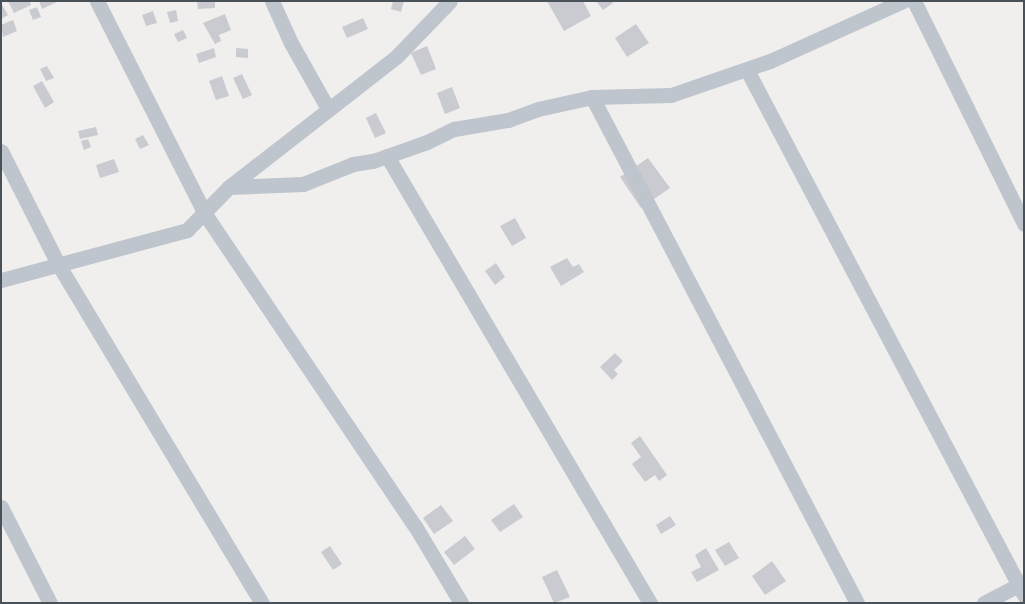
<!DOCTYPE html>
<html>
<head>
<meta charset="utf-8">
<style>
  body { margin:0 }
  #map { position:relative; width:1025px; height:604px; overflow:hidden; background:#f1eeee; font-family:Mulish,sans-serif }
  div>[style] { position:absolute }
  .building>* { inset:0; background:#c9cbd0 }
  .street>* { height:15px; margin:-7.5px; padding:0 7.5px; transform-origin:7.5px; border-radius:7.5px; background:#bec5cc }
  span { translate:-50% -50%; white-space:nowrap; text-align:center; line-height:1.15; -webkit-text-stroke:3.5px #fff; paint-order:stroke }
  .frame { position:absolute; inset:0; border:2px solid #495159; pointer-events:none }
</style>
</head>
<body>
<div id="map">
  <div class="building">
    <i style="clip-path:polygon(8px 1px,30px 1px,31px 5px,14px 13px)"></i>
    <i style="clip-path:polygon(39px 1px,59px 1px,42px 9px)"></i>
    <i style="clip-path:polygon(197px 1px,215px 1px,215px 8px,198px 9px)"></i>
    <i style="clip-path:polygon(393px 1px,404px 1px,401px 12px,391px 9px)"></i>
    <i style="clip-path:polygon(547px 1px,583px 1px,591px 16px,564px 31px)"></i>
    <i style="clip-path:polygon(596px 1px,612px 1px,613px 3px,603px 10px)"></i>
    <i style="clip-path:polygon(1px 3px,8px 15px,1px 19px)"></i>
    <i style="clip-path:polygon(37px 7px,41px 17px,33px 20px,29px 10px)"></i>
    <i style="clip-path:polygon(176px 10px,178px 21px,170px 23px,167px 12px)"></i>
    <i style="clip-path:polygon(153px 11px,157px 23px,146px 26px,142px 15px)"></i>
    <i style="clip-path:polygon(225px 14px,231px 30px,219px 35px,221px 41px,215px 44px,203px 23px)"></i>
    <i style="clip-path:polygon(363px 18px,368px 29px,347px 38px,342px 27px)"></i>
    <i style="clip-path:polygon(13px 20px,17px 31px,3px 37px,1px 25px)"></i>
    <i style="clip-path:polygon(636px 24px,649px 43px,627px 57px,615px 38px)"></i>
    <i style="clip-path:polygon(183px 30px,187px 38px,178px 42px,174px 34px)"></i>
    <i style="clip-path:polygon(427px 46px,436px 69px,421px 75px,411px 53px)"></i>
    <i style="clip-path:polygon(214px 48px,216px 57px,199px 63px,196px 54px)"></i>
    <i style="clip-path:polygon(236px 48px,248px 49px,248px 58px,236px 57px)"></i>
    <i style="clip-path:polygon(47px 66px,54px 78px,46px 81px,40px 69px)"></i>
    <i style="clip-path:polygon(242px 74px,252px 95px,243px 99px,233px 78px)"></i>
    <i style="clip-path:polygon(222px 76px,229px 96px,216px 100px,209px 81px)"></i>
    <i style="clip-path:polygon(42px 81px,54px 102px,45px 108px,33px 86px)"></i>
    <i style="clip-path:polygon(452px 87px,460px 108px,445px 114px,437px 93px)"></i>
    <i style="clip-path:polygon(376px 113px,386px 133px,375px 138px,366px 118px)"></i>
    <i style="clip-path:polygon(96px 127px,98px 135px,80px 139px,78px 131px)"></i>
    <i style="clip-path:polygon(143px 135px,149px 145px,140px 149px,135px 139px)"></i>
    <i style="clip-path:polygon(88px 139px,91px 147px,84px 150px,81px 141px)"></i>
    <i style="clip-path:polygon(648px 158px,670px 188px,641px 208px,620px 177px)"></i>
    <i style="clip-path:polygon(114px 159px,119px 172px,100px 178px,96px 165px)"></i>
    <i style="clip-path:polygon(515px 218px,526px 238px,512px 246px,500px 226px)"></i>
    <i style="clip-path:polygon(567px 258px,573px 267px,579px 264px,584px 272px,561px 286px,550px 267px)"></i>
    <i style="clip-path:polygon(496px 263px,505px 277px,495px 285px,485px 271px)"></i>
    <i style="clip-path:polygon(615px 353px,623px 361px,614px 370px,618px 374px,612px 380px,600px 367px)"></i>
    <i style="clip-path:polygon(640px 436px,667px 475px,659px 481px,655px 475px,645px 482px,632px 464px,641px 457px,631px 443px)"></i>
    <i style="clip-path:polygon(514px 504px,523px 517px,500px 532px,491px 520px)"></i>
    <i style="clip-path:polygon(441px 505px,453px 521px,434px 534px,423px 518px)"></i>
    <i style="clip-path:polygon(670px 516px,676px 525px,661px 534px,656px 525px)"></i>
    <i style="clip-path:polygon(465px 536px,475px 549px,454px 565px,444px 552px)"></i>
    <i style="clip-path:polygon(729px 542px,739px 558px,725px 566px,715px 550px)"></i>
    <i style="clip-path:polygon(330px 546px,342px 564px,333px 570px,321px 552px)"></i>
    <i style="clip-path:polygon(706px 548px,719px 570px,697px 582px,691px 572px,701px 567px,695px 555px)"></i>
    <i style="clip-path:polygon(772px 561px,786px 581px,765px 595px,752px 576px)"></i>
    <i style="clip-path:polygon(557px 570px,570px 597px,554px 603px,542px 577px)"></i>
  </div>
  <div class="street">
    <i style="left:97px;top:1px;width:239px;rotate:63.1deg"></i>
    <i style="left:205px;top:214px;width:376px;rotate:56.1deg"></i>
    <i style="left:415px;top:526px;width:90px;rotate:59.1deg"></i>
    <i style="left:272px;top:1px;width:46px;rotate:65.7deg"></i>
    <i style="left:291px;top:43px;width:73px;rotate:60.6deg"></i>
    <i style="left:914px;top:1px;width:249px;rotate:63.7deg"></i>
    <i style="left:747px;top:70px;width:594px;rotate:62.18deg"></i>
    <i style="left:592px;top:97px;width:571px;rotate:62.36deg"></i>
    <i style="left:1px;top:151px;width:127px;rotate:63.2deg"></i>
    <i style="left:58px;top:264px;width:396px;rotate:59deg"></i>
    <i style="left:387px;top:156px;width:519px;rotate:59.53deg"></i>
    <i style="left:229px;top:187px;width:213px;rotate:-37.9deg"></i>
    <i style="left:397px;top:56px;width:76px;rotate:-46.1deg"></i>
    <i style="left:1px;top:280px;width:193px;rotate:-15deg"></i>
    <i style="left:187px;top:230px;width:60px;rotate:-45.7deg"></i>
    <i style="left:229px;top:187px;width:74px;rotate:-2.3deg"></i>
    <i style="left:303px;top:184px;width:54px;rotate:-21.8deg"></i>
    <i style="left:353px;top:164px;width:20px;rotate:-9deg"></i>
    <i style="left:373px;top:161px;width:57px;rotate:-19.4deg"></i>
    <i style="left:427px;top:142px;width:30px;rotate:-26deg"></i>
    <i style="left:454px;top:129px;width:55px;rotate:-9.5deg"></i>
    <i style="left:508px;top:120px;width:32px;rotate:-20deg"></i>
    <i style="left:538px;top:109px;width:55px;rotate:-12.5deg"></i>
    <i style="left:592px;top:97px;width:79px;rotate:-1.5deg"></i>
    <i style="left:671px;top:95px;width:105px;rotate:-19deg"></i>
    <i style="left:770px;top:61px;width:146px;rotate:-24.3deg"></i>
    <i style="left:1px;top:507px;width:108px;rotate:63deg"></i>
    <i style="left:984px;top:603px;width:45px;rotate:-27.7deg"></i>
  </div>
  <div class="frame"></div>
</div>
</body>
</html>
